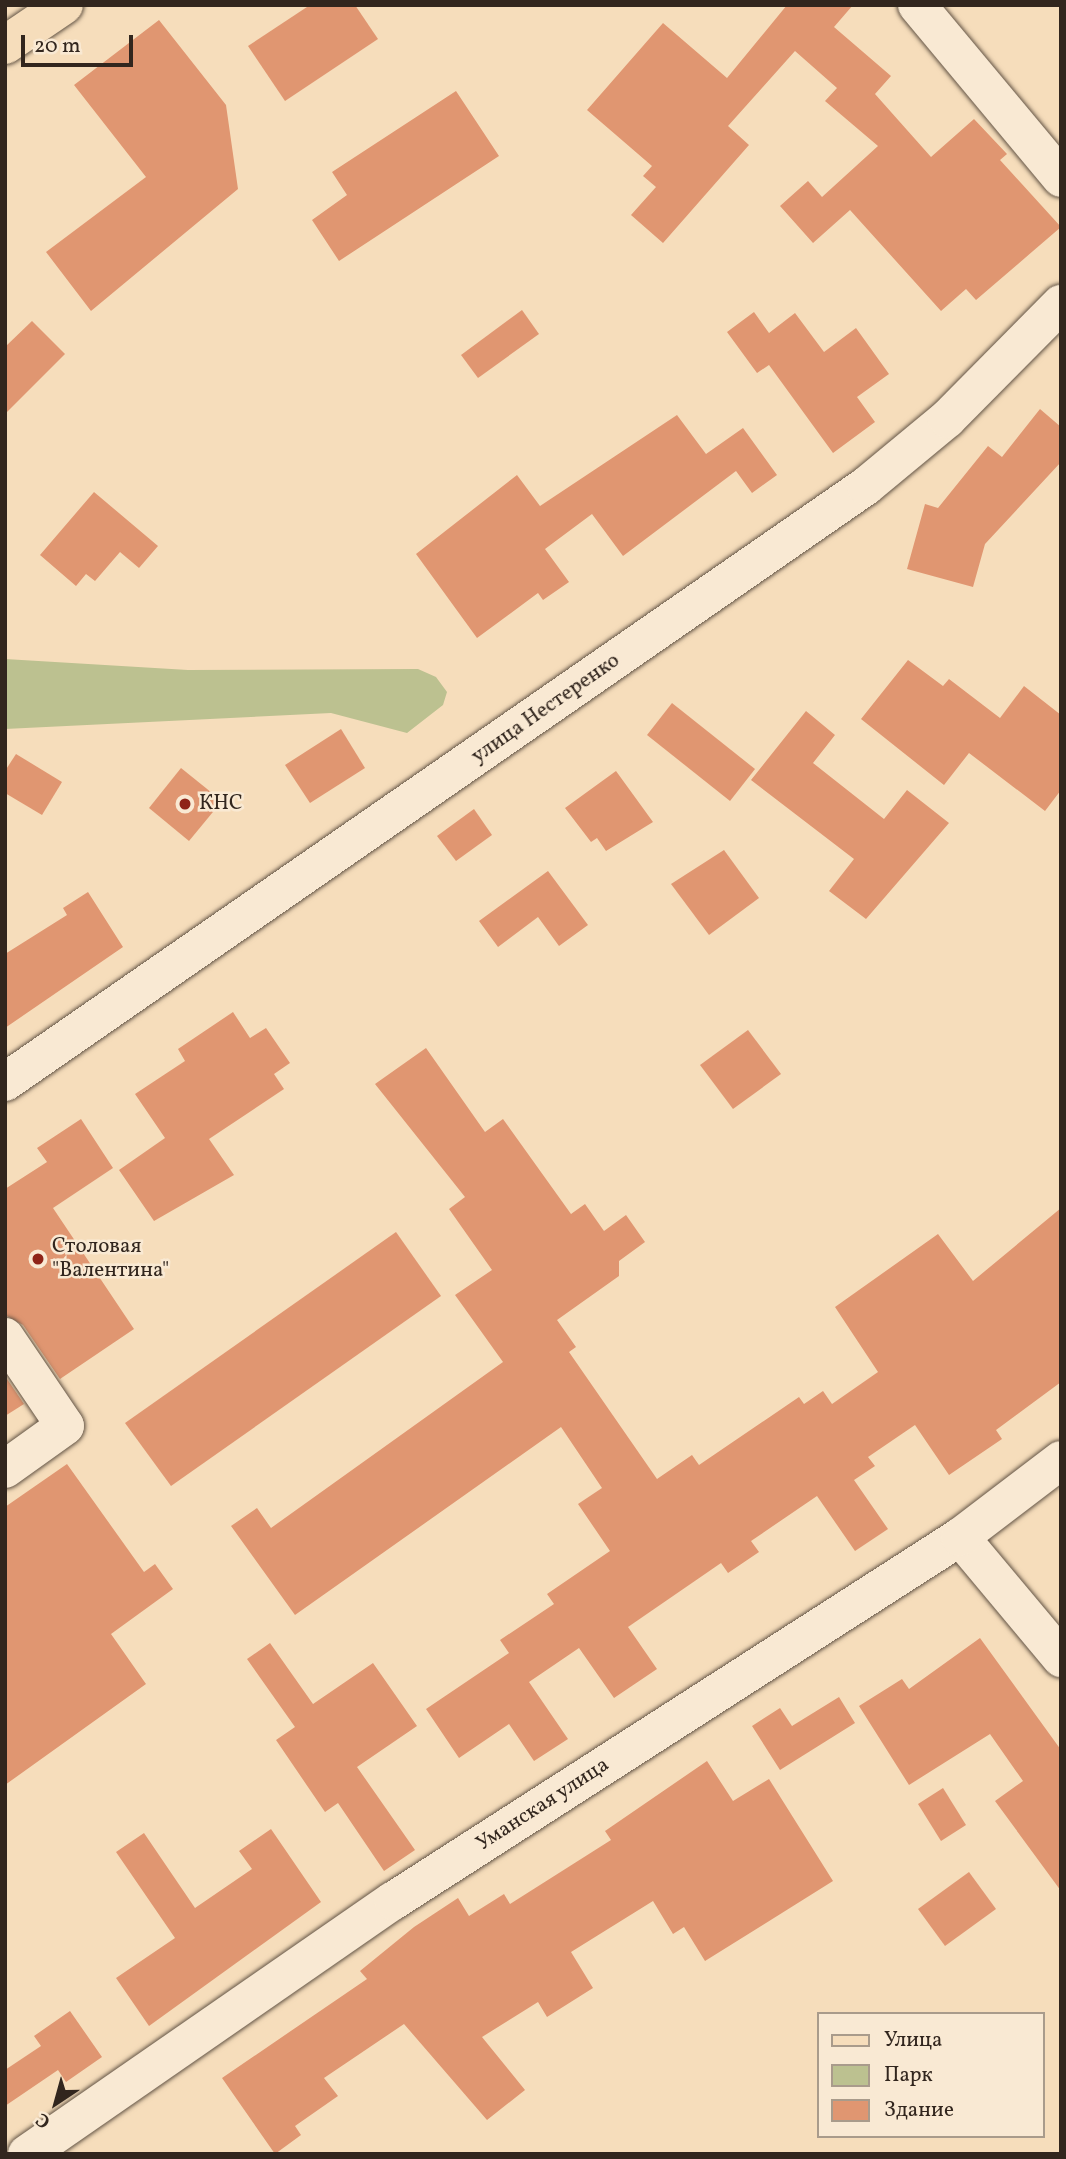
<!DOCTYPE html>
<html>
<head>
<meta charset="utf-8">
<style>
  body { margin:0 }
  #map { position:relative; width:1066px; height:2159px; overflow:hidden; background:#f6ddbb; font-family:Vollkorn,serif }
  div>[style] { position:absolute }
  .green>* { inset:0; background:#bcc190 }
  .building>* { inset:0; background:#e09671 }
  .roads { filter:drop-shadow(0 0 2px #635445) drop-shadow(0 0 2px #635445) }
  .minor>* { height:38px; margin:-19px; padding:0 19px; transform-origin:19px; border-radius:19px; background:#f9e9d3 }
  .major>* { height:38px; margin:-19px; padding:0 19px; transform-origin:19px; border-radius:19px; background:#f6ddbb }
  .dots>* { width:19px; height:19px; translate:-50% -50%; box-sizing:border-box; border:4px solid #f9e9d3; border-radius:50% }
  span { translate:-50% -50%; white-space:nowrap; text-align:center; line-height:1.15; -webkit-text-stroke:5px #f9e9d3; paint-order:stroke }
  .street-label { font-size:21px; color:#32261e }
  .poi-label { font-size:21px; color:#32261e }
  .left { translate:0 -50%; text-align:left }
  .frame { position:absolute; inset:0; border:7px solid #32261e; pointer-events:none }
  .legend { position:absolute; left:817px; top:2012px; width:228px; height:126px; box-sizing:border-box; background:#f9e9d3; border:2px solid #a99b8b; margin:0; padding:9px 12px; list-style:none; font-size:21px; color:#32261e }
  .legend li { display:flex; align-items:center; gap:14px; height:35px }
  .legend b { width:35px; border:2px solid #a99b8b }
  .north { position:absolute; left:21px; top:2068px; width:70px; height:70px; -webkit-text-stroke:5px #f9e9d3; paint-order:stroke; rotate:216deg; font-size:19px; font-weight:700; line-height:28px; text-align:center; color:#32261e }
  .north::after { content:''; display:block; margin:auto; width:24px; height:32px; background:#32261e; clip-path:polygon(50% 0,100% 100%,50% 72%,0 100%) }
  .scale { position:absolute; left:21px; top:35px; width:112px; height:32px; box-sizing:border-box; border:4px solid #32261e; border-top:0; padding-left:9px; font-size:21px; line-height:24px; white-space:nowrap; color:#32261e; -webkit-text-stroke:5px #f9e9d3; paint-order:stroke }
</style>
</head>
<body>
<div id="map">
  <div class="green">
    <i style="clip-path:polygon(5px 659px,188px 670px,418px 669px,436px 677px,447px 692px,443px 705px,407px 733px,331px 713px,5px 729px)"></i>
  </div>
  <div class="building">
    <i style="clip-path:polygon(310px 5px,355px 5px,378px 39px,285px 101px,248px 46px)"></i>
    <i style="clip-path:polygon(787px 5px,853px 5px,834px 27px,891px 76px,875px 94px,931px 157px,974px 119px,1007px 154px,1000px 160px,1061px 227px,976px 300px,966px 289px,941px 311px,850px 210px,813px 243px,780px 206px,808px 181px,822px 197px,878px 146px,825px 101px,837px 88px,795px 51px,728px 126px,749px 145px,663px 243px,631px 215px,656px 187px,643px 176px,652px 166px,587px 110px,663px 23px,727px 78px)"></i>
    <i style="clip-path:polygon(159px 20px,226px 105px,238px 189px,91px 311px,46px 252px,146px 177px,74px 85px)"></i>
    <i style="clip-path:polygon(456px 91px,499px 156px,339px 261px,312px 220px,347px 195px,332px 172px)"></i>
    <i style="clip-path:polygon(522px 310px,539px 334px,478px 378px,461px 355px)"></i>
    <i style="clip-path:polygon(754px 312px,769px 333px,795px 313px,824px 352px,856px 328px,889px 374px,857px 397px,875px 422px,833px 453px,769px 365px,757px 373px,727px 332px)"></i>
    <i style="clip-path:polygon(32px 321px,65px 354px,5px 414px,5px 347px)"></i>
    <i style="clip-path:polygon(1040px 409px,1061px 427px,1061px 462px,985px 544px,973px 587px,907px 569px,925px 504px,938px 508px,988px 446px,1002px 457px)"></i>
    <i style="clip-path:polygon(677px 415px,706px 454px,743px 428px,777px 475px,752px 493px,736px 471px,623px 556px,592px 514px,545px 549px,569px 582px,543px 600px,538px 593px,477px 638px,416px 554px,517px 475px,540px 506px)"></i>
    <i style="clip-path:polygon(94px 492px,158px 546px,139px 568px,120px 552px,95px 581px,86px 574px,76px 586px,40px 555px)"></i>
    <i style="clip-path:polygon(908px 660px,943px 686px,949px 679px,1000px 718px,1024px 686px,1061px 715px,1061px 790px,1045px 811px,969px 753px,944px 785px,861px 719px)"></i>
    <i style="clip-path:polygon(672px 703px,755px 769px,730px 801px,647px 735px)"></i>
    <i style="clip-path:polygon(806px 711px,835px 735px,813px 763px,884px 819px,907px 790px,949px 823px,866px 919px,829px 891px,854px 859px,751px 780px)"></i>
    <i style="clip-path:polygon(341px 729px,365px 768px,310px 803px,285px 765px)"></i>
    <i style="clip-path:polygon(16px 754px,62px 782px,42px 815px,5px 793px,5px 771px)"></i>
    <i style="clip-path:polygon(181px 768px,222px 801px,189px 841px,149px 808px)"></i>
    <i style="clip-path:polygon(616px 771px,653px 822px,606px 851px,597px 838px,591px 842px,565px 808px)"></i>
    <i style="clip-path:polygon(474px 809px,492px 835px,456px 861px,437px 836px)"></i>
    <i style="clip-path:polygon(724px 850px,759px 898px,709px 935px,671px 884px)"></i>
    <i style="clip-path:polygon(548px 871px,588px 925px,559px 946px,538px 917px,498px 947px,479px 921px)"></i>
    <i style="clip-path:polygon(88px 892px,123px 947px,5px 1028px,5px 954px,67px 915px,63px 908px)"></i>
    <i style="clip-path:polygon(233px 1012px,250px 1038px,266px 1028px,290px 1063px,274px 1074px,284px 1089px,209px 1139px,234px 1175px,154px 1221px,119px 1170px,165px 1138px,135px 1094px,185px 1061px,178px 1049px)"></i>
    <i style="clip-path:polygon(748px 1030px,781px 1074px,733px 1109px,700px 1065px)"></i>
    <i style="clip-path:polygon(426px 1048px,485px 1132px,503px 1119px,571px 1214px,585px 1204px,604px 1231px,626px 1215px,645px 1242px,619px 1261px,619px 1276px,557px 1320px,576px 1347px,569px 1352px,657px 1479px,692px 1455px,699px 1465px,799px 1397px,804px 1404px,823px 1391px,832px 1404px,878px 1372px,835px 1307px,938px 1234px,973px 1281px,1061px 1208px,1061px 1382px,996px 1430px,1002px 1439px,949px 1475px,915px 1425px,868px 1457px,875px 1466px,854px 1480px,888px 1529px,855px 1551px,817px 1496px,751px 1541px,759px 1552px,728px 1573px,721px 1563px,628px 1627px,657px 1669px,614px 1698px,579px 1648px,529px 1682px,568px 1739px,534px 1761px,509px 1724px,459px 1758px,426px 1709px,509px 1653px,500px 1640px,554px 1604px,547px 1594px,610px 1551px,578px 1504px,602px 1488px,561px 1427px,295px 1615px,231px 1526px,257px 1508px,271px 1528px,503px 1362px,455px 1295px,492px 1270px,449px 1209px,465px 1197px,375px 1084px)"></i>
    <i style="clip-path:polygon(81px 1119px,113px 1168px,53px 1208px,134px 1329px,60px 1379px,23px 1325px,5px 1315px,5px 1189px,47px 1162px,37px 1148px)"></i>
    <i style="clip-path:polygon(396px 1232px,441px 1296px,171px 1486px,125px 1423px)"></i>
    <i style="clip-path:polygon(5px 1376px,24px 1404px,5px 1416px)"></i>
    <i style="clip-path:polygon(67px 1464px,144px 1572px,155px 1564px,173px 1589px,111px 1634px,146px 1684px,5px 1785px,5px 1507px)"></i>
    <i style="clip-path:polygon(980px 1638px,1061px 1750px,1061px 1891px,995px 1801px,1023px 1781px,990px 1734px,909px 1785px,859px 1706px,902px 1679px,909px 1689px)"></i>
    <i style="clip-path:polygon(270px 1643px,313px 1704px,373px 1663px,417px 1726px,357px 1767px,415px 1850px,384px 1871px,338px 1803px,325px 1812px,276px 1740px,295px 1727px,247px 1659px)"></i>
    <i style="clip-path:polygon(839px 1697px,855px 1723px,780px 1770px,752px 1726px,780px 1708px,792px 1726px)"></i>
    <i style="clip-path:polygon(707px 1761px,733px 1801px,769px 1779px,833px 1881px,705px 1961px,684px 1927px,673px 1934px,653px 1901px,571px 1952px,593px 1988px,547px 2017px,538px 2002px,482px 2037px,525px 2090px,487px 2120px,404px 2024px,324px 2078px,338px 2096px,295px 2126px,301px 2135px,275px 2154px,222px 2078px,367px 1979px,360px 1971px,414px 1927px,458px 1898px,469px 1916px,504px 1894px,510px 1904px,611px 1840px,605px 1831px)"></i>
    <i style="clip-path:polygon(943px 1788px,966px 1825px,941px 1841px,918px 1804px)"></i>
    <i style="clip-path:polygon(271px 1829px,321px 1902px,149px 2026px,116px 1978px,175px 1938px,116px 1852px,144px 1833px,195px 1908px,252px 1869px,239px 1851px)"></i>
    <i style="clip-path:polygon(969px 1872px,996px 1909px,945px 1946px,918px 1909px)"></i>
    <i style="clip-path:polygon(70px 2011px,102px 2057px,66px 2082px,58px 2070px,5px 2106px,5px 2070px,41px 2046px,34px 2036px)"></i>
  </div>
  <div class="roads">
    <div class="minor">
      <i style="left:917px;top:5px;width:225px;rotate:50.2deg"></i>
      <i style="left:5px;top:1082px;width:1047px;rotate:-34.69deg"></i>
      <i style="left:866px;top:486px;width:105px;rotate:-39.6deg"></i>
      <i style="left:947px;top:419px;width:162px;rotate:-45.3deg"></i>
      <i style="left:5px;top:1337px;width:107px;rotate:56deg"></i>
      <i style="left:65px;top:1426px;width:74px;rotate:144.4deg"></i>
      <i style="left:960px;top:1537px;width:158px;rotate:50.1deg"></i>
      <i style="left:27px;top:2154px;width:445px;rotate:-34.7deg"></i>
      <i style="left:393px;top:1901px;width:674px;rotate:-32.7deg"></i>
      <i style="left:960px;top:1537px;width:127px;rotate:-37.3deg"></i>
    </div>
    <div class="major">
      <i style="left:5px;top:45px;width:71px;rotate:-34.1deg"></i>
    </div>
  </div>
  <div class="dots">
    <i style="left:185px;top:804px;background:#8f2418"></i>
    <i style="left:38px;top:1259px;background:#8f2418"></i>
  </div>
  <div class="street-label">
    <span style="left:546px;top:709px;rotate:-35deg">улица Нестеренко</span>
    <span style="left:543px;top:1805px;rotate:-33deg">Уманская улица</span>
  </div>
  <div class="poi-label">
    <span class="left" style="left:199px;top:804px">КНС</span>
    <span class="left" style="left:52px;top:1259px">Столовая<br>"Валентина"</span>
  </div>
  <div class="frame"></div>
  <ul class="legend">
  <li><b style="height:9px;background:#f6ddbb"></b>Улица</li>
  <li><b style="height:19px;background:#bcc190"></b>Парк</li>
  <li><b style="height:19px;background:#e09671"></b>Здание</li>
  </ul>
  <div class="north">С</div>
  <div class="scale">20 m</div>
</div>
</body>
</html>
